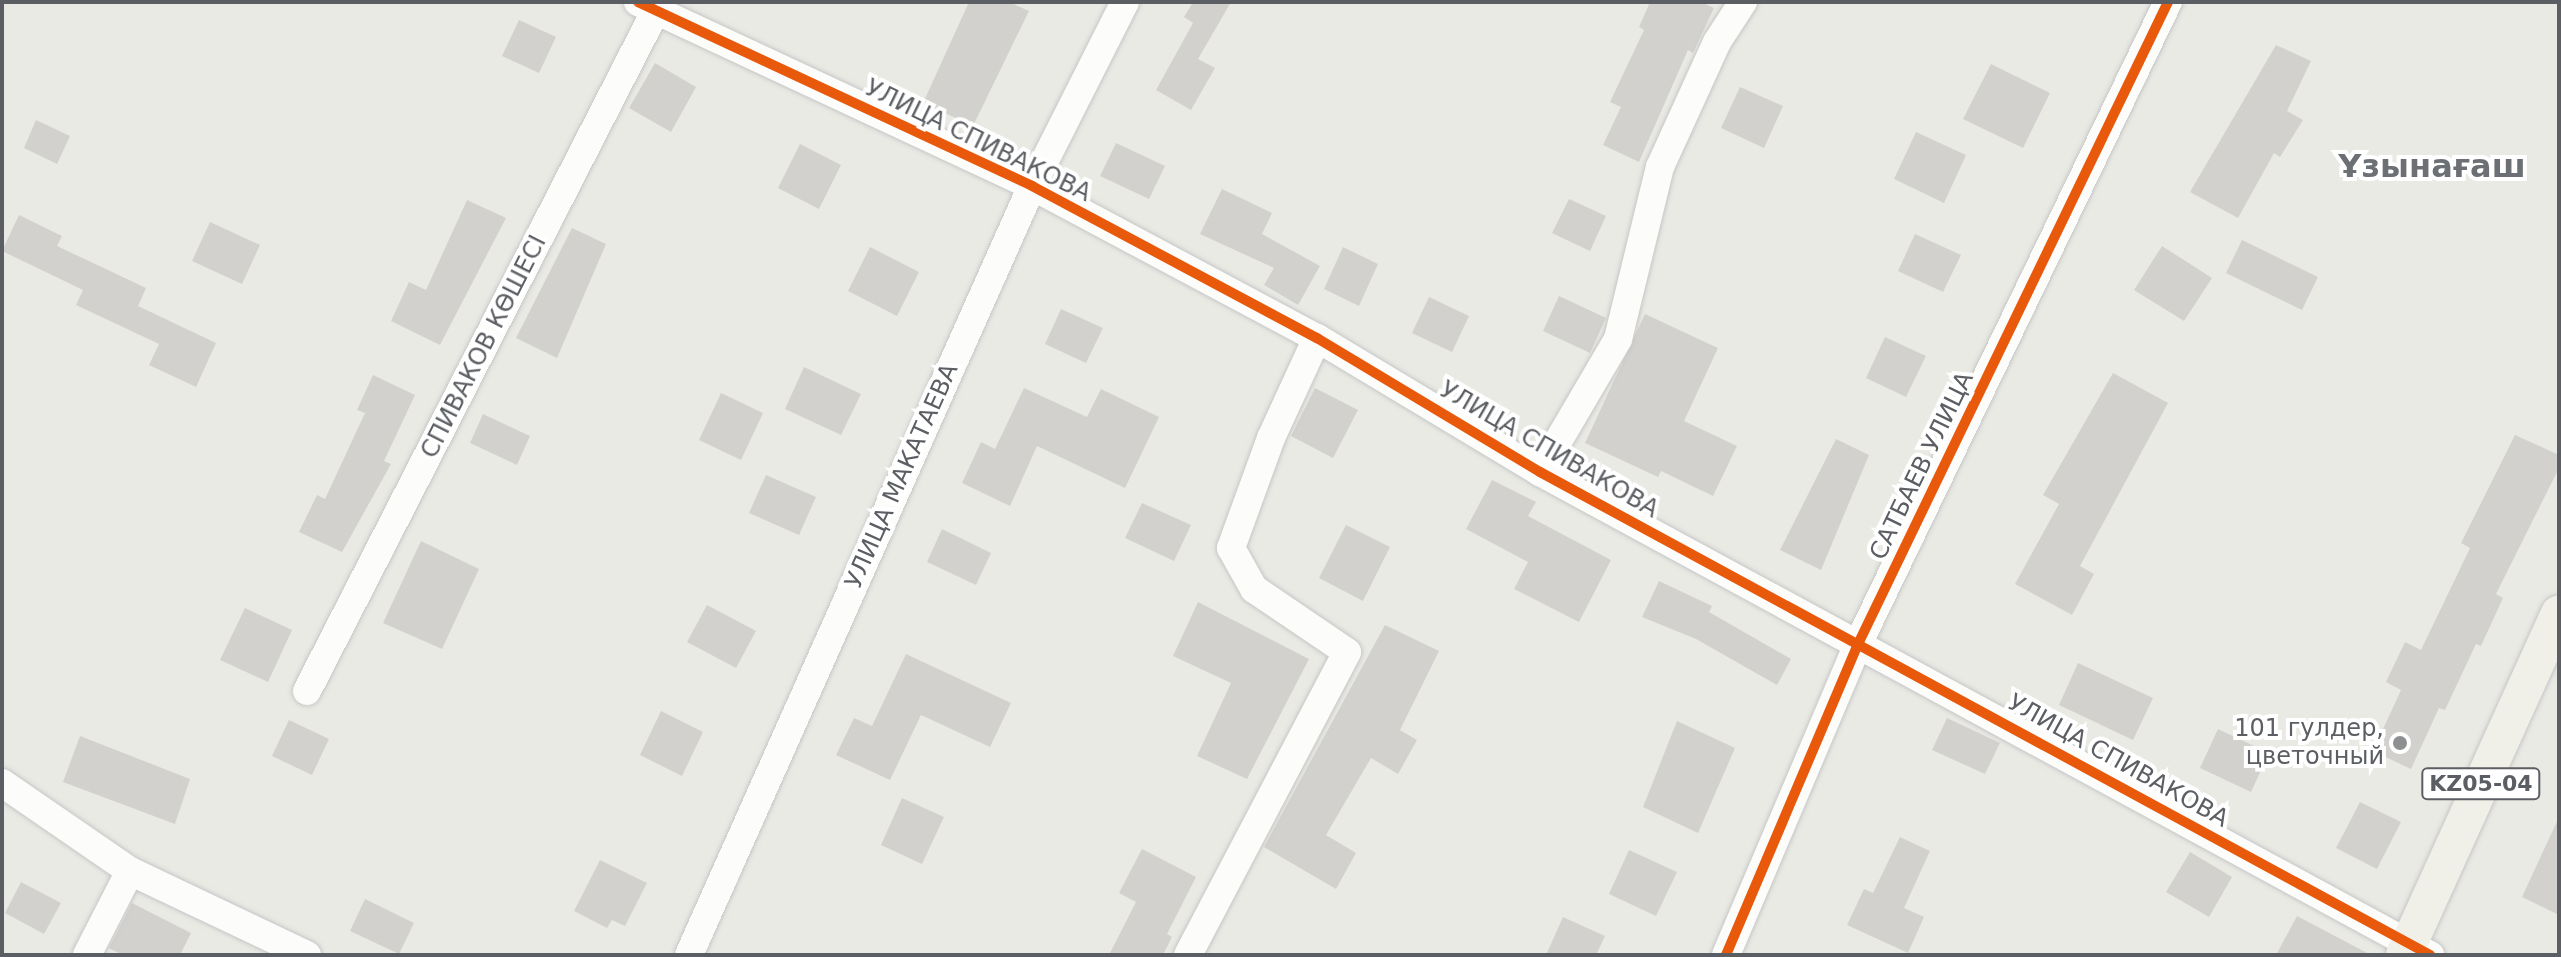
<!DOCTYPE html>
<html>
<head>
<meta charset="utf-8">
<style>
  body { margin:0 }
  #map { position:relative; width:2561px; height:957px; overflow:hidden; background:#eaeae5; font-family:"DejaVu Sans",sans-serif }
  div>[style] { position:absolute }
  .building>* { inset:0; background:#d2d1ce }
  .roads { filter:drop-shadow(0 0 2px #c6c6c6) drop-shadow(0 0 2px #c6c6c6) }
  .minor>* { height:28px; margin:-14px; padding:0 14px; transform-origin:14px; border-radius:14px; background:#fcfcfb }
  .major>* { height:36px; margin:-18px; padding:0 18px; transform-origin:18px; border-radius:18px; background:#f1f0e8 }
  .cycleway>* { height:10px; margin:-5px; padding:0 5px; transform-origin:5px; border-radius:5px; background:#e8590c }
  .dots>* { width:22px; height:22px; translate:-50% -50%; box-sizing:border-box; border:4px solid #fff; border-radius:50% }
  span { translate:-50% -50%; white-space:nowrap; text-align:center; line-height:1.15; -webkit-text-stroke:8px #fff; paint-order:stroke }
  .shield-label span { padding:2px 6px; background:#fff; border:2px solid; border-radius:6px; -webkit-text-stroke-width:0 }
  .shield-label { font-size:22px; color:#5b5e62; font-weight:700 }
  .street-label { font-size:24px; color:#5b5e62 }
  .poi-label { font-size:24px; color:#5b5e62 }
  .right { translate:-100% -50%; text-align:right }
  .district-label { font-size:32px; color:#6c7074; font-weight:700 }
  .frame { position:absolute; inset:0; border:4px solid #5b5e62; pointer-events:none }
</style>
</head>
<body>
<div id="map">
  <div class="building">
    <i style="clip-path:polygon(969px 2px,1009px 2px,1029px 11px,973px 126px,923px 103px)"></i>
    <i style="clip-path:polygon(1193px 2px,1231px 2px,1198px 59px,1215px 68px,1191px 110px,1156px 90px,1193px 23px,1184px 17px)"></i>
    <i style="clip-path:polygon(1650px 2px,1701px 2px,1714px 8px,1693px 53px,1688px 50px,1639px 162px,1603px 145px,1621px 107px,1610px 102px,1644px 30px,1639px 27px)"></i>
    <i style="clip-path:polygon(519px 20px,556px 37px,539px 73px,502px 56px)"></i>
    <i style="clip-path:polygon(2276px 45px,2311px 61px,2287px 111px,2303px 120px,2280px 157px,2274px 153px,2238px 218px,2190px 192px)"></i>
    <i style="clip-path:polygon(655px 63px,696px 87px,671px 132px,629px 108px)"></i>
    <i style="clip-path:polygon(1991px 64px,2050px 93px,2023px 148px,1963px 119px)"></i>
    <i style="clip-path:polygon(1740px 87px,1783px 106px,1764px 148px,1721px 128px)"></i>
    <i style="clip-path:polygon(36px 120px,70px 136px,57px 164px,24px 148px)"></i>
    <i style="clip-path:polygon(1916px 132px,1966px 155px,1944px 203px,1894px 179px)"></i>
    <i style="clip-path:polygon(1116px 143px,1165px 166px,1149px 199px,1100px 176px)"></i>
    <i style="clip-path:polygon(800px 144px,841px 165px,819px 209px,778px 188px)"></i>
    <i style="clip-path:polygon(1222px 189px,1272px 213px,1262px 234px,1320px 266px,1298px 305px,1264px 285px,1274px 268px,1200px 234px)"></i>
    <i style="clip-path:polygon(1569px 199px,1606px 216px,1590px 251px,1552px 233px)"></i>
    <i style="clip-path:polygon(467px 200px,506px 218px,440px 345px,391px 321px,409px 282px,426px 290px)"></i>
    <i style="clip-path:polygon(19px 215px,62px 236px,57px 246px,146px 288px,138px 306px,216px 343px,196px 387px,149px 365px,159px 344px,76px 305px,83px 290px,2px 251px)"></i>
    <i style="clip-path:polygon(210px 222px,260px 245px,242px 284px,192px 261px)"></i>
    <i style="clip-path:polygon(572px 228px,606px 244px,557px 358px,516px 338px)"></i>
    <i style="clip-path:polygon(1915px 234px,1961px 255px,1943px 292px,1898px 271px)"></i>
    <i style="clip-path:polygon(2242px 240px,2318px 277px,2302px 310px,2226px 273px)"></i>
    <i style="clip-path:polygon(2162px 246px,2212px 278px,2184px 321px,2134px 290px)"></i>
    <i style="clip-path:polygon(870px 247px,919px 272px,897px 316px,848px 291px)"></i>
    <i style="clip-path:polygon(1343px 247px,1378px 264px,1359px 306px,1324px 289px)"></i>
    <i style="clip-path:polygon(1559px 296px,1606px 318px,1590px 353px,1543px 331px)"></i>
    <i style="clip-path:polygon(1429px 297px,1469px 316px,1452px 352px,1412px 333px)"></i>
    <i style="clip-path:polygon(1061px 309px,1103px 328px,1086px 363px,1045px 344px)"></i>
    <i style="clip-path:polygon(1645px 314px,1718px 348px,1684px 421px,1737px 446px,1713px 496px,1661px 471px,1658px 477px,1585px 443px)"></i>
    <i style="clip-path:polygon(1885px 337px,1926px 356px,1906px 397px,1866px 378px)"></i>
    <i style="clip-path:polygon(804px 367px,861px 394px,841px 435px,785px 409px)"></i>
    <i style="clip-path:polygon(2113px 373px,2168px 403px,2080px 566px,2094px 574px,2072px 615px,2015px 584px,2059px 504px,2043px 495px)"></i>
    <i style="clip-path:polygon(373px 375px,415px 395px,384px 461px,391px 464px,342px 552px,299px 532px,317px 495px,325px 499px,365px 413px,357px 410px)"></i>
    <i style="clip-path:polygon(1024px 388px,1087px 417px,1101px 389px,1159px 417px,1125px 488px,1037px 446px,1010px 506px,962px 483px,981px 442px,995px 449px)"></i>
    <i style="clip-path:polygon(1315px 388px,1358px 410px,1333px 458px,1291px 436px)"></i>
    <i style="clip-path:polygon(721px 393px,763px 413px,741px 460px,699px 440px)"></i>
    <i style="clip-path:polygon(483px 414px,530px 436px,517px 465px,470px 443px)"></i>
    <i style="clip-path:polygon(2515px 435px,2559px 455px,2559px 468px,2496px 594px,2503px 598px,2481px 646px,2476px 644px,2445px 710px,2439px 708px,2411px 769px,2373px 751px,2401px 690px,2386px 682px,2405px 642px,2421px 650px,2470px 548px,2461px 543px)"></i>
    <i style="clip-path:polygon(1836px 439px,1869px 455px,1821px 570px,1780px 550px)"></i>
    <i style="clip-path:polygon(766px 475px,816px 497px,799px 535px,749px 513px)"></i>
    <i style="clip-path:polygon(1492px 480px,1536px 502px,1528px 516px,1611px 560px,1579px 622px,1514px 589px,1528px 562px,1466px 529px)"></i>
    <i style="clip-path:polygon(1142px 503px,1191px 525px,1174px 561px,1125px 538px)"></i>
    <i style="clip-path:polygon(1346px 525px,1390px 547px,1363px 601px,1319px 578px)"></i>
    <i style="clip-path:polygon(942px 529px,991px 553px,976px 585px,927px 562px)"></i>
    <i style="clip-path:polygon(421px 541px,479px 569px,442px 649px,383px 623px)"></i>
    <i style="clip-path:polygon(1659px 581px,1712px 606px,1709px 612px,1791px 659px,1777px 685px,1696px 639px,1642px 617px)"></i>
    <i style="clip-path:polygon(1198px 602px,1309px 659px,1247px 779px,1197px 756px,1231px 683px,1173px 656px)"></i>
    <i style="clip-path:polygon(707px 605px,756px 631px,736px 668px,687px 642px)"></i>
    <i style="clip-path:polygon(245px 608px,292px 630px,268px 682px,220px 660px)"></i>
    <i style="clip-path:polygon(1385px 625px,1439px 651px,1400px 730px,1417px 740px,1398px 774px,1371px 758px,1326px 835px,1356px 853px,1336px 889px,1264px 847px)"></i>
    <i style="clip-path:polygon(906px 654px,1011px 703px,990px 747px,921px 715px,890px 780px,836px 755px,854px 718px,872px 726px)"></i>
    <i style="clip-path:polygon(2078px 663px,2153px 698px,2133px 740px,2059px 705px)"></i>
    <i style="clip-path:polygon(661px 711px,703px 732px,682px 776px,640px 755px)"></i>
    <i style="clip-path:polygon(1947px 718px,2000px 743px,1985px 774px,1932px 750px)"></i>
    <i style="clip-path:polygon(289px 720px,329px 739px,312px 775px,272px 756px)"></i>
    <i style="clip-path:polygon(1677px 721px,1735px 748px,1698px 833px,1643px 807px)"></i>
    <i style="clip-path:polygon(2218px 729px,2269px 753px,2251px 792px,2200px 768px)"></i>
    <i style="clip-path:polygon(80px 736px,190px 779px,175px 824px,63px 782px)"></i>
    <i style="clip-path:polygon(902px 798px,944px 817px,922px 864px,881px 845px)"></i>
    <i style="clip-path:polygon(2360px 802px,2401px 822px,2377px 869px,2336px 848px)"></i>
    <i style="clip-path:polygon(2559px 817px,2559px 915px,2522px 897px)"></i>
    <i style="clip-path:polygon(1900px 837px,1930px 851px,1904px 908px,1924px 917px,1908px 953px,1847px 925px,1864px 889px,1873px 893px)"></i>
    <i style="clip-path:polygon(1142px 849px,1196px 877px,1167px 934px,1172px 937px,1163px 955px,1109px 955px,1136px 902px,1119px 893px)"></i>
    <i style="clip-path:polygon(1629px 850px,1677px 872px,1656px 916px,1609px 894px)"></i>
    <i style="clip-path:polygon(2190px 852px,2232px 877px,2209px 917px,2166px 892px)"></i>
    <i style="clip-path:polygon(600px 860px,647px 883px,625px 926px,612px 920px,607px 928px,574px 911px)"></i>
    <i style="clip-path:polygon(21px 882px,61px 903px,44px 934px,5px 913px)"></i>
    <i style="clip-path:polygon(365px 899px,414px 923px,399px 954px,350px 931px)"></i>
    <i style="clip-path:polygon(132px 903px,191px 933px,180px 955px,122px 955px,109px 948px)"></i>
    <i style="clip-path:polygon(2297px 916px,2371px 955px,2276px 955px)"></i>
    <i style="clip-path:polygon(1563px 917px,1605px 936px,1596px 955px,1546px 955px)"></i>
  </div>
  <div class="roads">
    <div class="minor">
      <i style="left:638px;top:2px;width:435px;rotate:25deg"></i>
      <i style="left:1032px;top:186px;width:323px;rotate:28.1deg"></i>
      <i style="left:1317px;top:338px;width:260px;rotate:31deg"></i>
      <i style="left:1540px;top:472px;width:1013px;rotate:28.49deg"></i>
      <i style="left:1540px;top:472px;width:154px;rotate:-59.6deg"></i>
      <i style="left:1618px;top:339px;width:177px;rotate:-76.3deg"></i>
      <i style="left:1660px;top:167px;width:137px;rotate:-65.5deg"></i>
      <i style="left:1717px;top:42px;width:48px;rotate:-57deg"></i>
      <i style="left:307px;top:691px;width:774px;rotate:-62.87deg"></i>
      <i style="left:2px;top:783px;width:155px;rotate:34.5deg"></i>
      <i style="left:130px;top:871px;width:196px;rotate:25.4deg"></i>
      <i style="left:87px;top:955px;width:94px;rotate:-62.9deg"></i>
      <i style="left:689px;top:955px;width:842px;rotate:-65.96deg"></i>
      <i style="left:1032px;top:186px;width:206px;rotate:-63.2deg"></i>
      <i style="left:1188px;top:955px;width:342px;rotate:-62.3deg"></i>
      <i style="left:1347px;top:652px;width:112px;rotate:-145.9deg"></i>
      <i style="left:1254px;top:589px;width:47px;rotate:-119.3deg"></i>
      <i style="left:1231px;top:548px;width:117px;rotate:-70deg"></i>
      <i style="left:1271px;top:438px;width:110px;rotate:-65.3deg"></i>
      <i style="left:1726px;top:955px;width:340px;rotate:-67deg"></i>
      <i style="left:1859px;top:642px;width:711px;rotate:-64.23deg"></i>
    </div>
    <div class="major">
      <i style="left:2404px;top:955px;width:375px;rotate:-65.6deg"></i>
    </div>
  </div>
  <div class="cycleway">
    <i style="left:638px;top:2px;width:435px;rotate:25deg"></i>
    <i style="left:1032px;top:186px;width:323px;rotate:28.1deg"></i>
    <i style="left:1317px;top:338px;width:260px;rotate:31deg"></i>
    <i style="left:1540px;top:472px;width:1013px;rotate:28.49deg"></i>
    <i style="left:1726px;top:955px;width:340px;rotate:-67deg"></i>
    <i style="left:1859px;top:642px;width:711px;rotate:-64.23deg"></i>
  </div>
  <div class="dots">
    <i style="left:2400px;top:743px;background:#8d8f90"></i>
  </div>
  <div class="shield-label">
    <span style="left:2481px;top:784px">KZ05-04</span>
  </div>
  <div class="street-label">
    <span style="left:978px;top:141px;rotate:26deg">УЛИЦА СПИВАКОВА</span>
    <span style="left:484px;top:347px;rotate:-63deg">СПИВАКОВ КӨШЕСІ</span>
    <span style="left:1549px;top:450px;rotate:30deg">УЛИЦА СПИВАКОВА</span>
    <span style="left:1922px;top:466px;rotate:-64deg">САТБАЕВ УЛИЦА</span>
    <span style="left:902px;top:476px;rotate:-66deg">УЛИЦА МАКАТАЕВА</span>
    <span style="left:2118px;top:761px;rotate:29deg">УЛИЦА СПИВАКОВА</span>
  </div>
  <div class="poi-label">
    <span class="right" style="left:2384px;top:743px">101 гулдер,<br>цветочный</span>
  </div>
  <div class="district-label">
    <span style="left:2432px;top:166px">Ұзынағаш</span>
  </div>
  <div class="frame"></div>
</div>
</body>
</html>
